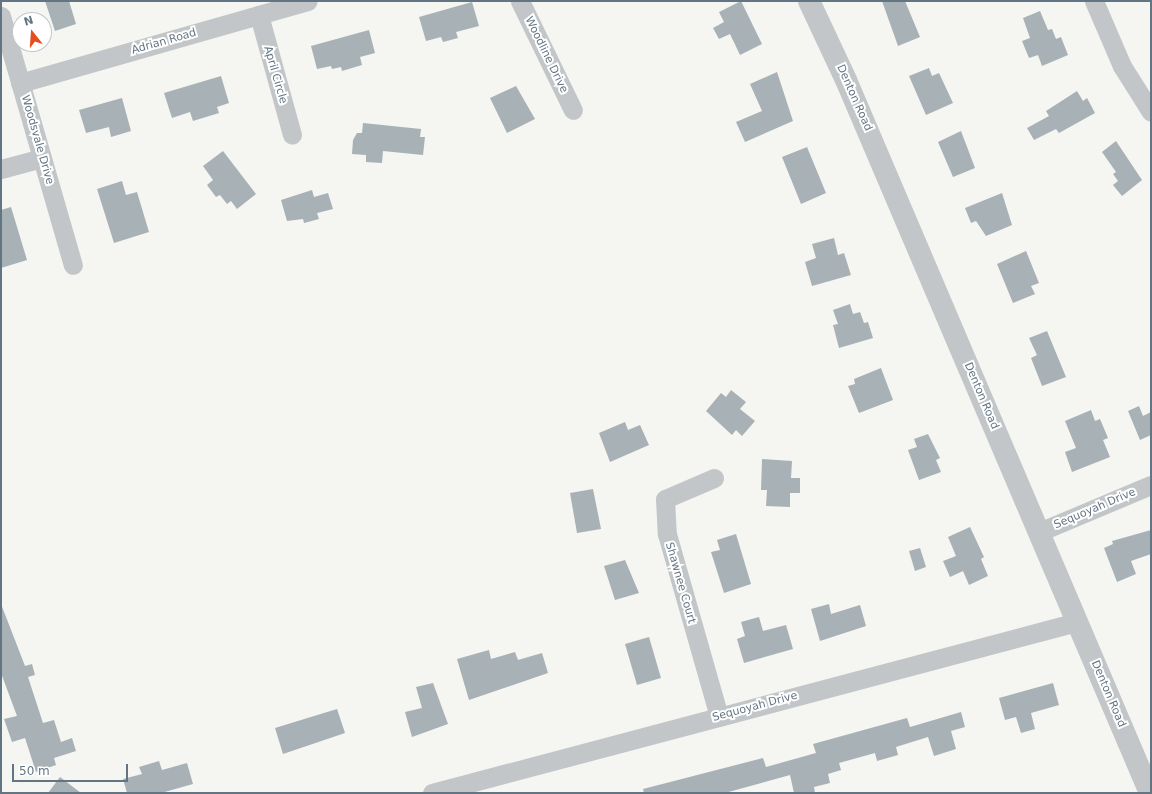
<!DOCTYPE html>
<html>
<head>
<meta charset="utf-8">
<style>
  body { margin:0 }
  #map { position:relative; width:1152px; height:794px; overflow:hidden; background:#f5f5f1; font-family:"DejaVu Sans",sans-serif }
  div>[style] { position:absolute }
  .building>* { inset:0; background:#a8b1b6 }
  .minor>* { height:19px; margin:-9.5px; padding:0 9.5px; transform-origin:9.5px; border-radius:9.5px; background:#c2c6c9 }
  .tertiary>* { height:22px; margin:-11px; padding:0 11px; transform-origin:11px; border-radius:11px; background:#c2c6c9 }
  span { translate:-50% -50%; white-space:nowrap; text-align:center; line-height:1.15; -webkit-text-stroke:4px #fff; paint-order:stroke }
  .street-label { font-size:11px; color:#637583 }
  .frame { position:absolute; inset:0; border:2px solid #637583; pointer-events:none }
  .north { position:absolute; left:12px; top:12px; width:40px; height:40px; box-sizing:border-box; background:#fff; border:1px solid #c1c8cd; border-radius:50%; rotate:343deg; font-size:11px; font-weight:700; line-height:16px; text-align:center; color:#637583 }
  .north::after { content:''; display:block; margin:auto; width:14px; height:18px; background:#e84d1f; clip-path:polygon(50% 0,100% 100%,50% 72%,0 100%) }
  .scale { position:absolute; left:12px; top:764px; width:116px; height:18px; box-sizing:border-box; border:2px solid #637583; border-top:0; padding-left:5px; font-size:12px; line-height:14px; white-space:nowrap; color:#637583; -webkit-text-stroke:3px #fff; paint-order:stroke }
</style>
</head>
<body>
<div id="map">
  <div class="building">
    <i style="clip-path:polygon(45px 1px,69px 1px,76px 24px,55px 31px)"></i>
    <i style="clip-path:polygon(741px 1px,762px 44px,740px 55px,730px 34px,719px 39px,713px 28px,724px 22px,719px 12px)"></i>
    <i style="clip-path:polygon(882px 1px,905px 1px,920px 37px,898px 46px)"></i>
    <i style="clip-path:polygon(472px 2px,479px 26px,456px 32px,458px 38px,443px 42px,441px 37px,426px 41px,419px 17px)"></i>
    <i style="clip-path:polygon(1040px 11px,1048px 30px,1052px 29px,1056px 39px,1061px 37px,1068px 55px,1042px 66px,1038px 55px,1029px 58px,1022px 41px,1030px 38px,1023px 18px)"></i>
    <i style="clip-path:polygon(369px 30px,375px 53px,360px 57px,362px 65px,342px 71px,341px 67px,332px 69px,331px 66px,317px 69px,311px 46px)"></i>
    <i style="clip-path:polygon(929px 68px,932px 76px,939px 73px,953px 103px,926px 115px,909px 76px)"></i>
    <i style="clip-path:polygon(777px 72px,793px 121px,745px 142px,736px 122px,762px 111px,750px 84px)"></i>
    <i style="clip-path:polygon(221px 76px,229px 103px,217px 107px,219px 113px,193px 121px,190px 112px,172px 118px,164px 93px)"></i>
    <i style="clip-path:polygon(516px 86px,535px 119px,507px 133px,490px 98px)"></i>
    <i style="clip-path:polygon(1077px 91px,1083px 101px,1087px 98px,1095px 113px,1059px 133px,1056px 129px,1034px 140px,1027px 128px,1049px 116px,1046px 111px)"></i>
    <i style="clip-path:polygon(122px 98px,131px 131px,111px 137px,109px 127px,86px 133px,79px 110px)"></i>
    <i style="clip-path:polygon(363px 123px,421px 129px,420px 137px,425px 137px,423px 155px,383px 151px,382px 163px,366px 162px,366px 155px,352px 154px,353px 140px,357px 133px,362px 133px)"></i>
    <i style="clip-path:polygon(961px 131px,975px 168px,953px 177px,938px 142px)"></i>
    <i style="clip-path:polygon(1116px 141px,1142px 180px,1122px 196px,1113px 185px,1118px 181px,1113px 174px,1116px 172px,1102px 152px)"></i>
    <i style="clip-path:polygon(807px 147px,826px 193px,801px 204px,782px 157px)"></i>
    <i style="clip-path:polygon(223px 151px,256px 194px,237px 209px,231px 201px,227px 204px,220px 195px,216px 197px,207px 185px,213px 180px,203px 166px)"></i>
    <i style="clip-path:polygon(122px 181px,126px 195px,137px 192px,149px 232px,114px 243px,97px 189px)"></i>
    <i style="clip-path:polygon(312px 190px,314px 197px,328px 193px,333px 209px,317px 213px,319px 219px,304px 223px,303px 219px,287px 221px,281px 200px)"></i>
    <i style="clip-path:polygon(1002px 193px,1012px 225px,986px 236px,976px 221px,971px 223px,965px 208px)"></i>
    <i style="clip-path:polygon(11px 207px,27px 260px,1px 268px,1px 210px)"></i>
    <i style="clip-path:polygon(834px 238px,838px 255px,844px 253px,851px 275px,812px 286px,805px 262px,816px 258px,812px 244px)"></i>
    <i style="clip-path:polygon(1026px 251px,1039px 283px,1031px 286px,1035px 294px,1013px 303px,997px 264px)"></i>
    <i style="clip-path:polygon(850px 304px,853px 314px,860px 312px,864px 323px,868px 322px,873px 338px,839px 348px,833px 325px,838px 324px,833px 310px)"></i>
    <i style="clip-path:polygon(1047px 331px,1066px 377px,1042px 386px,1031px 358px,1037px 355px,1029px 338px)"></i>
    <i style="clip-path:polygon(881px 368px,893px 400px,859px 413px,848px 386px,855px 384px,854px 379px)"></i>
    <i style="clip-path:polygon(731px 390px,746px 402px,740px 409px,755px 421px,742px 436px,736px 430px,732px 435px,706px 411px,721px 393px,726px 397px)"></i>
    <i style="clip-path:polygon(1139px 406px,1143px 416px,1151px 412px,1151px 435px,1140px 440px,1128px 411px)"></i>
    <i style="clip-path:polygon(1091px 410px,1095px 421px,1100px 419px,1108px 438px,1103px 440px,1110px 457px,1072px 472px,1065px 452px,1076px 448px,1065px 421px)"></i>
    <i style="clip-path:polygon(625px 422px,628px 430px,640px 425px,649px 445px,610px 462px,599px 433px)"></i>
    <i style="clip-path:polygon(928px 434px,940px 458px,936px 460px,941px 472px,919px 480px,908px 450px,917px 447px,914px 439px)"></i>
    <i style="clip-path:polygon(762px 459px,792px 461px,791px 478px,800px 478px,800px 493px,790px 493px,790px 507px,766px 506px,767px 490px,761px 490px)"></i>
    <i style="clip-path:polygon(593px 489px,601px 529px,577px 533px,570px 493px)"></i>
    <i style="clip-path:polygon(970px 527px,984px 557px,981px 559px,988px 576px,969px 585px,963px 571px,950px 577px,943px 561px,956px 556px,948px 537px)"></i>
    <i style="clip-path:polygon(1151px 530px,1151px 554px,1131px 561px,1136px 574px,1117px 582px,1104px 548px,1113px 544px,1112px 541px)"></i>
    <i style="clip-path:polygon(736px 534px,751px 584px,724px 593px,711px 552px,720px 550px,717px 540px)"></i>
    <i style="clip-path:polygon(920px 548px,926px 567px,915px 571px,909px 551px)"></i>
    <i style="clip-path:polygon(625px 560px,639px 593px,615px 600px,604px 566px)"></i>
    <i style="clip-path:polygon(1px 604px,25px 666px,32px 664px,35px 675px,28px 677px,43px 723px,54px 720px,61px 742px,72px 738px,76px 751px,54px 758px,56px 765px,36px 772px,25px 738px,12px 742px,4px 719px,17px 716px,1px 673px)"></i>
    <i style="clip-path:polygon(829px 604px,831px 614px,860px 605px,866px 626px,820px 641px,811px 609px)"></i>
    <i style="clip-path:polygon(759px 617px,763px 631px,786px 625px,793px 649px,744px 663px,737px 639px,745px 636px,741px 622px)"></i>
    <i style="clip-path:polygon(649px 637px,661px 678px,637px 685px,625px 644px)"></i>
    <i style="clip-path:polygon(489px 650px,491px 659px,515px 652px,518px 660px,542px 653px,548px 673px,469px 700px,457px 659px)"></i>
    <i style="clip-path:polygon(433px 683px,448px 724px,412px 737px,405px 712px,422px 708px,416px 687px)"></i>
    <i style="clip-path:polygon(1053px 683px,1059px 705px,1031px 713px,1035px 729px,1021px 733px,1016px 717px,1005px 720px,999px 698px)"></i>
    <i style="clip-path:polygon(337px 709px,345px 733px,283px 754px,275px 728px)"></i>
    <i style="clip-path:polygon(961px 712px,965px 727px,951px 731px,956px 749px,934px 756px,928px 737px,896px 747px,898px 755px,877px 761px,875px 753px,839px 763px,841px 770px,828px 774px,830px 783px,814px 787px,815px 793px,794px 793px,790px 775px,725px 793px,644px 793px,643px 789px,763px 758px,766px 767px,816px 753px,813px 744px,907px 718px,910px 727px)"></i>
    <i style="clip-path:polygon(159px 761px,162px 770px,187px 763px,193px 784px,161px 793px,127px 793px,123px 779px,142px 774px,139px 767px)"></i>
    <i style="clip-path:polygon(60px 777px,81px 793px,48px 793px)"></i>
  </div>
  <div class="minor">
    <i style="left:520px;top:1px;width:121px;rotate:64.1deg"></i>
    <i style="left:1094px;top:1px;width:71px;rotate:66.7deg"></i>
    <i style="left:1122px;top:66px;width:54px;rotate:57.8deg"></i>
    <i style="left:259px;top:15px;width:124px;rotate:74.6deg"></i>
    <i style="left:1px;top:16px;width:259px;rotate:73.9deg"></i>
    <i style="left:20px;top:83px;width:299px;rotate:-15.9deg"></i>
    <i style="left:1px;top:169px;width:42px;rotate:-15deg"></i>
    <i style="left:714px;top:478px;width:53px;rotate:156.8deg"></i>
    <i style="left:665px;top:499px;width:35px;rotate:87deg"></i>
    <i style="left:667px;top:534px;width:190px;rotate:74.1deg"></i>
    <i style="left:1039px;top:532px;width:121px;rotate:-22.8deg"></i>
    <i style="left:432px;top:793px;width:667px;rotate:-14.85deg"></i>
  </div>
  <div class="tertiary">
    <i style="left:809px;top:1px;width:87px;rotate:64.9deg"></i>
    <i style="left:846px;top:80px;width:775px;rotate:66.91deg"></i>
  </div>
  <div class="street-label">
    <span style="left:164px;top:42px;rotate:-16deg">Adrian Road</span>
    <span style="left:546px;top:55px;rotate:64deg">Woodline Drive</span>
    <span style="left:275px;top:75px;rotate:74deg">April Circle</span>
    <span style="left:854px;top:98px;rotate:66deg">Denton Road</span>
    <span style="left:37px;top:140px;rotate:74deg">Woodsvale Drive</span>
    <span style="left:981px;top:396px;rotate:67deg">Denton Road</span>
    <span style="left:1095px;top:509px;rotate:-23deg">Sequoyah Drive</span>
    <span style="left:680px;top:583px;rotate:74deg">Shawnee Court</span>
    <span style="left:1108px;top:694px;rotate:67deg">Denton Road</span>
    <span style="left:755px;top:707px;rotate:-15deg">Sequoyah Drive</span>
  </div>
  <div class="frame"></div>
  <div class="north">N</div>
  <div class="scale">50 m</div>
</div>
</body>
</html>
